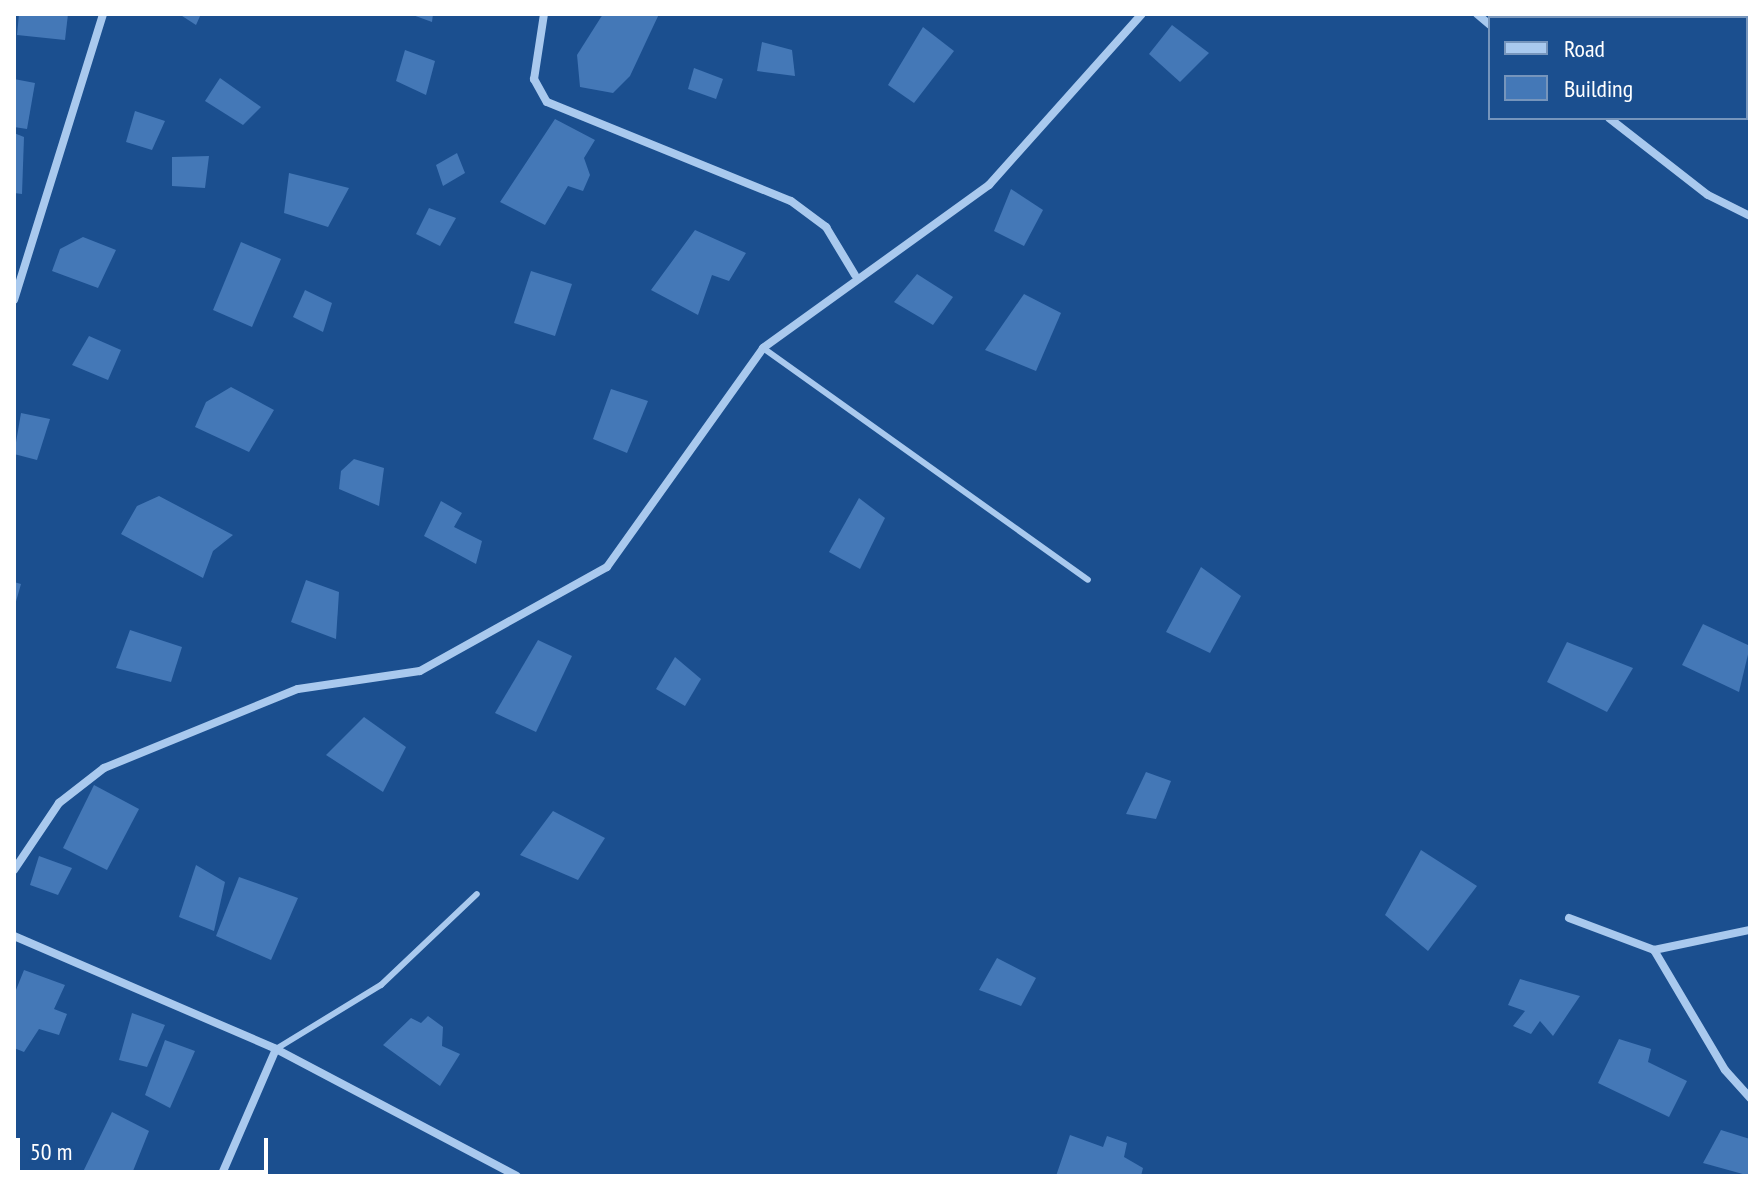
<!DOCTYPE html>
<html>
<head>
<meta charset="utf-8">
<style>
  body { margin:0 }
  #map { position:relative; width:1764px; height:1190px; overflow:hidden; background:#1b4f8f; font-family:"PT Sans Narrow",sans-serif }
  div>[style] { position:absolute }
  .building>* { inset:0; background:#4478b7 }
  .service>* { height:6px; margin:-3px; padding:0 3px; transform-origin:3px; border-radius:3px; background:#a9c9ee }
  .minor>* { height:8px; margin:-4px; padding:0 4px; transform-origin:4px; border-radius:4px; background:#a9c9ee }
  span { translate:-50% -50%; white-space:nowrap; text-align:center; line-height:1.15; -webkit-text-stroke:6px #1b4f8f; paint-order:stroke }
  .frame { position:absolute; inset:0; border:16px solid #fff; pointer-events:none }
  .legend { position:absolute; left:1488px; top:16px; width:260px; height:104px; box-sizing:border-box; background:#1b4f8f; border:2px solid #7695bc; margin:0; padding:10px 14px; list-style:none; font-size:24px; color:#fff }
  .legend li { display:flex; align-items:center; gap:16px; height:40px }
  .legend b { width:40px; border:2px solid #7695bc }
  .scale { position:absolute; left:16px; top:1138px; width:252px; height:36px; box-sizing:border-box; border:4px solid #fff; border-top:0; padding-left:10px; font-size:24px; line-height:28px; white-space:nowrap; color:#fff; -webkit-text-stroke:6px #1b4f8f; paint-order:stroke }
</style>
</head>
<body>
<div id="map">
  <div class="building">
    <i style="clip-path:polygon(19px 14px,68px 14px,65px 40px,17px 35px)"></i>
    <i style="clip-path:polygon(179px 14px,201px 14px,196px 25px)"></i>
    <i style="clip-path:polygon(410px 14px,433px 14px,432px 22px)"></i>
    <i style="clip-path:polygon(603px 14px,659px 14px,630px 76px,613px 93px,580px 87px,577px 55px)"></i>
    <i style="clip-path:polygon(1172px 25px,1209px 53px,1180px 82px,1149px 54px)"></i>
    <i style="clip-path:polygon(923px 27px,954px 51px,914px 103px,888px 85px)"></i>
    <i style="clip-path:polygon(762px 42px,792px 50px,795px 76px,757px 71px)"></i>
    <i style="clip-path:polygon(405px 50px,435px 61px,426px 95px,396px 81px)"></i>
    <i style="clip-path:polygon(694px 68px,723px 79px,716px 99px,688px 89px)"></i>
    <i style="clip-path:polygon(220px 78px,261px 107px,243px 125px,205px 101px)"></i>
    <i style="clip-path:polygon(14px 79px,35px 83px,27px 129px,14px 127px)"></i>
    <i style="clip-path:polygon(135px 111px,165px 121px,152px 150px,126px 142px)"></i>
    <i style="clip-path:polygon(555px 119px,595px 140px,584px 158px,590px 175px,583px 191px,568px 186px,545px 225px,500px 202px)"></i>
    <i style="clip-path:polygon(14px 133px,24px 137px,22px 194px,14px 193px)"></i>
    <i style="clip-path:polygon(457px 153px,465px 173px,443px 186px,436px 165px)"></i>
    <i style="clip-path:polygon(209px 156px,205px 188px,172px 186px,172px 157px)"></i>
    <i style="clip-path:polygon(289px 173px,349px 188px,328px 227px,284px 213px)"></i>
    <i style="clip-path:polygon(1011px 189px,1043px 210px,1024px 246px,994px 231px)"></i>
    <i style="clip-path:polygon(429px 208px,456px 218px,440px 246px,416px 234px)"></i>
    <i style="clip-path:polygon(695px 230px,746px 253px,729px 281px,712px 275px,698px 315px,651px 290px)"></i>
    <i style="clip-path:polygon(83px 237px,116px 250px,98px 288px,52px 271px,60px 249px)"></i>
    <i style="clip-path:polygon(241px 242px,281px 259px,252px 327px,213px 310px)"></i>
    <i style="clip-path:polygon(531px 271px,572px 284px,555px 336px,514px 323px)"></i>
    <i style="clip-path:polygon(917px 274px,953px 297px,933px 325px,894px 302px)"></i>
    <i style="clip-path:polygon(305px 290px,332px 303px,323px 332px,293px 317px)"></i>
    <i style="clip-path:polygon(1024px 294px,1061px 313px,1036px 371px,985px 350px)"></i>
    <i style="clip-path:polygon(89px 336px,121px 350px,108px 380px,72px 365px)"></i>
    <i style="clip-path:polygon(231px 387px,274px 410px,249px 452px,195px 427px,206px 402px)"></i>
    <i style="clip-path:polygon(611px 389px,648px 401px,627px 453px,593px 439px)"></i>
    <i style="clip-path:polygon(21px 413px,50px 419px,37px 460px,14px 454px)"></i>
    <i style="clip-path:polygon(354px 459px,384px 468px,379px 506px,339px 489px,341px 471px)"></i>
    <i style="clip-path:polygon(159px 496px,233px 535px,213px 551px,203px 578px,121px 534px,137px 506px)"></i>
    <i style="clip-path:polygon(859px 498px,885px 518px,860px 569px,829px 552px)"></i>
    <i style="clip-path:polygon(441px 501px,462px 513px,454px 527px,482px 541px,476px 564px,424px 536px)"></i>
    <i style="clip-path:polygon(1201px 567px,1241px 596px,1210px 653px,1166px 632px)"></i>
    <i style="clip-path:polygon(306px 580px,339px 592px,336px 639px,291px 622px)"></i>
    <i style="clip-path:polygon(14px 582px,21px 584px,15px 605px,14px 605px)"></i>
    <i style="clip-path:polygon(1703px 624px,1750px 646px,1739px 692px,1682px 665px)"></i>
    <i style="clip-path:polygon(130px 630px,182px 647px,171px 682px,116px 668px)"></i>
    <i style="clip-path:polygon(538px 640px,572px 656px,536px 732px,495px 713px)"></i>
    <i style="clip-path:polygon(1567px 642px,1633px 668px,1607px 712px,1547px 682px)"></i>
    <i style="clip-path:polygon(675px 657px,701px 679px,685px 706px,656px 689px)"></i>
    <i style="clip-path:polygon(364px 717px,406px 747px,383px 792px,326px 755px)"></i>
    <i style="clip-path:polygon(1146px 772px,1171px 781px,1156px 819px,1126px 814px)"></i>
    <i style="clip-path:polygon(94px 785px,139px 809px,107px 870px,63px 848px)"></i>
    <i style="clip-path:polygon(553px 811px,605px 838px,578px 880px,520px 855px)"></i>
    <i style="clip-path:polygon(1421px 850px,1477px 886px,1428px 951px,1385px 915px)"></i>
    <i style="clip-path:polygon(39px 856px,72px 868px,58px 895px,30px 885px)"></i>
    <i style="clip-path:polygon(196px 865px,225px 882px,214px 931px,179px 917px)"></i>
    <i style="clip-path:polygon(239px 877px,298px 898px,271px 960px,216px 936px)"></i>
    <i style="clip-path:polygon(997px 958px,1036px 978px,1021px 1006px,979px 990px)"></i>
    <i style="clip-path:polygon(24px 970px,65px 985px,54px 1009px,67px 1014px,59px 1035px,39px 1029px,24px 1052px,14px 1048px,14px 995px)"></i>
    <i style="clip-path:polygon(1520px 979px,1580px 996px,1553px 1036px,1540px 1021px,1531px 1034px,1513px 1026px,1525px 1011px,1508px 1005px)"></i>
    <i style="clip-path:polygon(132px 1013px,165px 1025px,147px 1067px,119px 1060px)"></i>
    <i style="clip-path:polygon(428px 1016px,443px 1027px,442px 1046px,460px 1054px,440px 1086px,383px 1045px,411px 1018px,421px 1023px)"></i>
    <i style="clip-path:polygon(1619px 1039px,1651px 1049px,1648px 1062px,1687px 1081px,1669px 1117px,1598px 1083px)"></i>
    <i style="clip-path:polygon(165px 1040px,195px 1051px,170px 1108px,145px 1095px)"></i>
    <i style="clip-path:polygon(112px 1112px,149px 1131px,131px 1176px,81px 1176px)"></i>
    <i style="clip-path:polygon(1721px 1130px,1750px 1139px,1750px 1176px,1703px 1163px)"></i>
    <i style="clip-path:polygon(1070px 1135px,1103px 1147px,1107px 1136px,1127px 1143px,1124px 1157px,1143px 1168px,1141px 1176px,1056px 1176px)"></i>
  </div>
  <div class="service">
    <i style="left:763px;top:348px;width:399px;rotate:35.5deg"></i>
    <i style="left:276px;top:1049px;width:123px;rotate:-31.4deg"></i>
    <i style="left:381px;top:985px;width:132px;rotate:-43.5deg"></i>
  </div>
  <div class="minor">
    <i style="left:544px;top:14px;width:66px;rotate:98.7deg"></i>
    <i style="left:534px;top:79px;width:26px;rotate:61deg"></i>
    <i style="left:547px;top:102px;width:263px;rotate:22.1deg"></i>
    <i style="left:791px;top:201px;width:44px;rotate:36.6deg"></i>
    <i style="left:826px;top:227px;width:56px;rotate:58.9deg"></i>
    <i style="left:1477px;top:14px;width:17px;rotate:40deg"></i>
    <i style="left:1609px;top:118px;width:125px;rotate:37.9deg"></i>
    <i style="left:1708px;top:195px;width:47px;rotate:26.6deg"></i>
    <i style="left:14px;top:300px;width:300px;rotate:-72.7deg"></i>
    <i style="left:14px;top:870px;width:81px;rotate:-56.1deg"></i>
    <i style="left:59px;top:803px;width:57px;rotate:-37.9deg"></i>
    <i style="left:104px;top:768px;width:209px;rotate:-22.2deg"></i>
    <i style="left:298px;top:689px;width:123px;rotate:-8.4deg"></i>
    <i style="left:420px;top:671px;width:214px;rotate:-29.1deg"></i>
    <i style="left:607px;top:567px;width:269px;rotate:-54.5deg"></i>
    <i style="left:763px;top:348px;width:279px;rotate:-35.8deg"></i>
    <i style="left:989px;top:185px;width:229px;rotate:-48.2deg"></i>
    <i style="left:1569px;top:918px;width:91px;rotate:20.6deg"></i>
    <i style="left:1654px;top:950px;width:98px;rotate:-11.8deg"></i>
    <i style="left:14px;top:936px;width:285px;rotate:23.3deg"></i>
    <i style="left:276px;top:1049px;width:138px;rotate:113.4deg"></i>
    <i style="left:1654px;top:950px;width:139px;rotate:59.4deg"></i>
    <i style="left:1725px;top:1070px;width:38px;rotate:48deg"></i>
    <i style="left:276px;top:1049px;width:272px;rotate:27.8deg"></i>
  </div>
  <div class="frame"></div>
  <ul class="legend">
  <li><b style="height:10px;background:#a9c9ee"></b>Road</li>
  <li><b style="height:22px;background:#4478b7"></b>Building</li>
  </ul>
  <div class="scale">50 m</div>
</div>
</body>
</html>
